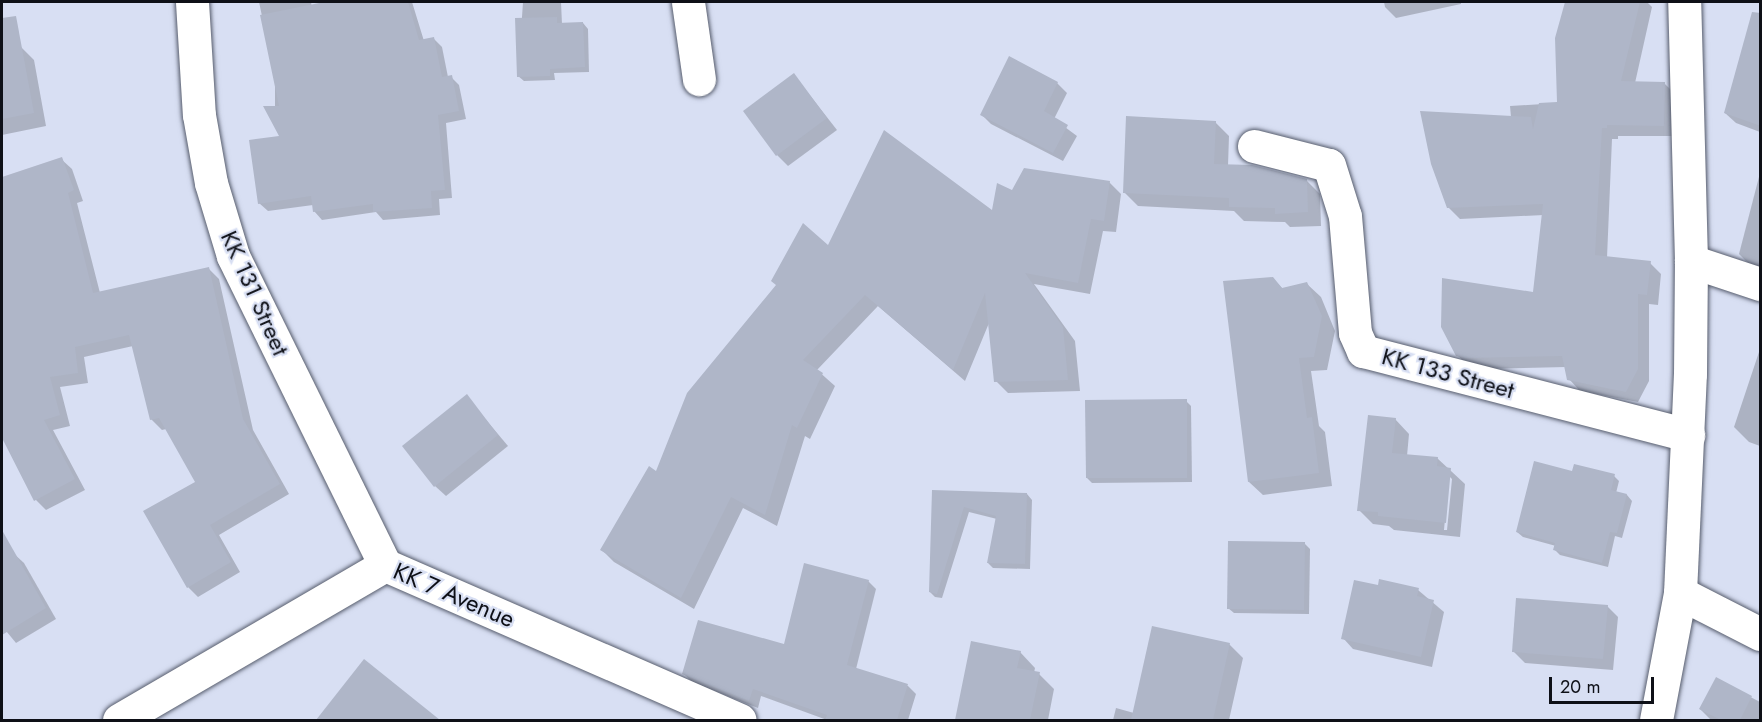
<!DOCTYPE html>
<html>
<head>
<meta charset="utf-8">
<style>
  body { margin:0 }
  #map { position:relative; width:1762px; height:722px; overflow:hidden; background:#d8dff3; font-family:Jost,sans-serif }
  div>[style] { position:absolute }
  .shadow>* { inset:0; background:#0003 }
  .building>* { inset:0; background:#afb6c8 }
  .roads { filter:drop-shadow(0 0 2px #575d6d) drop-shadow(0 0 2px #575d6d) }
  .minor>* { height:33px; margin:-16.5px; padding:0 16.5px; transform-origin:16.5px; border-radius:16.5px; background:#fff }
  span { translate:-50% -50%; white-space:nowrap; text-align:center; line-height:1.15; -webkit-text-stroke:4.5px #d8dff3; paint-order:stroke }
  .street-label { font-size:24px; color:#0e1017 }
  .frame { position:absolute; inset:0; border:3px solid #0e1017; pointer-events:none }
  .scale { position:absolute; left:1549px; top:677px; width:105px; height:27px; box-sizing:border-box; border:3px solid #0e1017; border-top:0; padding-left:8px; font-size:18px; line-height:21px; white-space:nowrap; color:#0e1017; -webkit-text-stroke:4px #d8dff3; paint-order:stroke }
</style>
</head>
<body>
<div id="map">
  <div class="shadow">
    <i style="clip-path:polygon(259px 2px,311px 2px,323px 69px,356px 64px,350px 2px,412px 2px,424px 41px,434px 39px,442px 47px,448px 77px,451px 77px,459px 85px,466px 119px,446px 123px,452px 198px,439px 199px,440px 215px,383px 220px,376px 212px,322px 220px,314px 211px,313px 205px,268px 211px,259px 203px,281px 137px,275px 109px,275px 77px)"></i>
    <i style="clip-path:polygon(523px 2px,561px 2px,562px 24px,583px 23px,588px 29px,589px 72px,554px 73px,555px 80px,524px 81px,518px 76px)"></i>
    <i style="clip-path:polygon(1384px 2px,1461px 2px,1461px 4px,1396px 18px,1385px 7px)"></i>
    <i style="clip-path:polygon(1566px 2px,1647px 2px,1652px 7px,1635px 83px,1664px 83px,1676px 95px,1675px 136px,1618px 136px,1618px 139px,1612px 139px,1607px 258px,1650px 263px,1661px 274px,1658px 305px,1649px 304px,1649px 381px,1638px 402px,1580px 391px,1569px 379px,1566px 367px,1478px 369px,1469px 366px,1457px 355px,1534px 293px,1544px 215px,1460px 219px,1448px 207px,1511px 117px,1510px 106px,1558px 103px,1557px 38px)"></i>
    <i style="clip-path:polygon(2px 39px,11px 48px,21px 47px,34px 60px,46px 126px,2px 135px)"></i>
    <i style="clip-path:polygon(1760px 57px,1760px 132px,1736px 123px,1725px 113px)"></i>
    <i style="clip-path:polygon(1010px 59px,1057px 83px,1067px 93px,1054px 119px,1077px 136px,1063px 161px,991px 124px,982px 115px)"></i>
    <i style="clip-path:polygon(794px 75px,837px 130px,788px 166px,777px 155px)"></i>
    <i style="clip-path:polygon(1215px 122px,1229px 136px,1228px 166px,1306px 180px,1320px 194px,1321px 226px,1290px 227px,1285px 222px,1244px 221px,1234px 211px,1138px 206px,1124px 192px)"></i>
    <i style="clip-path:polygon(61px 159px,72px 169px,83px 201px,77px 203px,100px 293px,208px 268px,219px 279px,253px 430px,289px 494px,219px 535px,240px 572px,198px 597px,188px 587px,197px 482px,166px 429px,162px 430px,151px 419px,133px 346px,84px 357px,88px 383px,60px 387px,70px 426px,53px 430px,85px 490px,46px 510px,36px 500px,4px 440px,2px 430px,2px 318px,12px 315px,2px 286px,2px 179px)"></i>
    <i style="clip-path:polygon(1760px 173px,1760px 268px,1750px 265px,1739px 254px)"></i>
    <i style="clip-path:polygon(1109px 182px,1121px 194px,1116px 232px,1103px 231px,1090px 294px,1034px 284px,1075px 341px,1080px 391px,1008px 393px,996px 381px,989px 323px,965px 381px,878px 306px,817px 370px,835px 386px,810px 439px,805px 436px,777px 526px,743px 508px,694px 609px,614px 562px,602px 550px,657px 473px,829px 247px,993px 213px,1012px 192px)"></i>
    <i style="clip-path:polygon(1273px 279px,1283px 289px,1307px 284px,1321px 297px,1335px 331px,1327px 370px,1311px 371px,1319px 426px,1325px 432px,1332px 486px,1263px 495px,1249px 482px)"></i>
    <i style="clip-path:polygon(1760px 349px,1760px 446px,1749px 442px,1734px 427px)"></i>
    <i style="clip-path:polygon(466px 396px,508px 446px,446px 496px,435px 486px)"></i>
    <i style="clip-path:polygon(1186px 401px,1191px 406px,1192px 482px,1092px 483px,1087px 478px)"></i>
    <i style="clip-path:polygon(evenodd,1395px 419px,1409px 434px,1407px 456px,1437px 458px,1465px 484px,1460px 537px,1394px 530px,1389px 526px,1373px 524px,1359px 510px,1395px 419px,1449px 476px,1452px 479px,1447px 530px,1444px 530px,1449px 476px)"></i>
    <i style="clip-path:polygon(1573px 473px,1614px 476px,1619px 481px,1616px 493px,1627px 495px,1632px 501px,1622px 538px,1615px 536px,1608px 567px,1560px 555px,1555px 550px,1556px 546px,1523px 537px,1517px 532px)"></i>
    <i style="clip-path:polygon(933px 492px,1027px 494px,1032px 500px,1030px 569px,993px 568px,988px 563px,997px 519px,969px 512px,942px 598px,935px 597px,930px 592px)"></i>
    <i style="clip-path:polygon(1305px 544px,1310px 549px,1309px 614px,1234px 613px,1228px 608px)"></i>
    <i style="clip-path:polygon(13px 553px,24px 563px,56px 619px,16px 643px,2px 626px,2px 559px)"></i>
    <i style="clip-path:polygon(868px 581px,876px 589px,856px 669px,908px 686px,916px 694px,908px 720px,827px 720px,761px 696px,758px 708px,692px 682px,684px 674px,785px 646px)"></i>
    <i style="clip-path:polygon(1379px 587px,1418px 590px,1444px 612px,1432px 667px,1353px 649px,1343px 638px)"></i>
    <i style="clip-path:polygon(1607px 606px,1618px 617px,1613px 670px,1525px 663px,1514px 652px)"></i>
    <i style="clip-path:polygon(972px 642px,1020px 652px,1035px 668px,1034px 673px,1039px 674px,1054px 689px,1048px 720px,956px 720px)"></i>
    <i style="clip-path:polygon(1229px 644px,1243px 658px,1229px 720px,1113px 720px,1116px 708px,1134px 713px)"></i>
    <i style="clip-path:polygon(364px 661px,438px 720px,328px 720px,322px 715px)"></i>
    <i style="clip-path:polygon(1716px 679px,1760px 702px,1760px 720px,1711px 720px,1700px 709px)"></i>
  </div>
  <div class="building">
    <i style="clip-path:polygon(324px 2px,408px 2px,419px 40px,434px 37px,442px 77px,452px 75px,459px 111px,438px 115px,445px 190px,431px 191px,432px 208px,373px 212px,373px 204px,313px 212px,311px 196px,258px 204px,249px 140px,279px 136px,263px 106px,279px 106px,260px 15px)"></i>
    <i style="clip-path:polygon(1565px 2px,1640px 2px,1621px 81px,1665px 82px,1664px 126px,1607px 125px,1607px 128px,1602px 128px,1595px 255px,1651px 261px,1647px 295px,1638px 294px,1638px 369px,1626px 392px,1567px 380px,1562px 356px,1465px 358px,1456px 356px,1441px 327px,1442px 278px,1533px 292px,1543px 204px,1447px 208px,1431px 164px,1420px 111px,1531px 117px,1533px 129px,1539px 103px,1557px 102px,1555px 38px)"></i>
    <i style="clip-path:polygon(1752px 12px,1761px 13px,1761px 126px,1724px 113px)"></i>
    <i style="clip-path:polygon(16px 16px,34px 113px,2px 119px,2px 18px)"></i>
    <i style="clip-path:polygon(557px 17px,557px 23px,583px 22px,585px 67px,550px 69px,550px 76px,517px 77px,515px 18px)"></i>
    <i style="clip-path:polygon(1009px 56px,1058px 82px,1044px 111px,1068px 125px,1053px 153px,980px 115px)"></i>
    <i style="clip-path:polygon(794px 73px,827px 118px,776px 156px,743px 111px)"></i>
    <i style="clip-path:polygon(1126px 116px,1216px 121px,1214px 164px,1252px 165px,1307px 179px,1308px 212px,1275px 214px,1275px 208px,1229px 207px,1229px 198px,1123px 193px)"></i>
    <i style="clip-path:polygon(884px 130px,992px 210px,997px 183px,1012px 190px,1024px 168px,1110px 181px,1104px 221px,1091px 219px,1078px 283px,1025px 273px,1063px 327px,1068px 380px,994px 382px,985px 293px,953px 370px,865px 295px,803px 360px,823px 373px,797px 428px,792px 425px,765px 515px,731px 497px,681px 598px,600px 550px,649px 466px,656px 471px,687px 393px,776px 285px,771px 281px,803px 223px,828px 245px)"></i>
    <i style="clip-path:polygon(62px 157px,74px 190px,68px 193px,93px 293px,209px 267px,243px 419px,280px 484px,210px 525px,231px 562px,187px 588px,143px 511px,195px 482px,159px 418px,150px 420px,129px 335px,75px 347px,78px 373px,50px 377px,60px 415px,44px 420px,75px 479px,34px 501px,2px 438px,2px 177px)"></i>
    <i style="clip-path:polygon(1273px 277px,1282px 288px,1307px 282px,1322px 316px,1314px 357px,1299px 358px,1307px 418px,1312px 417px,1319px 473px,1248px 482px,1223px 281px)"></i>
    <i style="clip-path:polygon(467px 394px,498px 435px,434px 487px,402px 446px)"></i>
    <i style="clip-path:polygon(1187px 399px,1187px 478px,1086px 478px,1085px 400px)"></i>
    <i style="clip-path:polygon(1368px 415px,1396px 418px,1392px 453px,1438px 457px,1437px 466px,1451px 468px,1446px 523px,1378px 516px,1378px 512px,1357px 511px)"></i>
    <i style="clip-path:polygon(1534px 461px,1572px 471px,1574px 464px,1615px 474px,1611px 490px,1627px 494px,1617px 533px,1610px 532px,1602px 563px,1553px 550px,1555px 543px,1516px 532px)"></i>
    <i style="clip-path:polygon(932px 490px,1027px 493px,1025px 564px,987px 563px,996px 516px,964px 507px,937px 594px,929px 592px)"></i>
    <i style="clip-path:polygon(2px 530px,46px 608px,2px 635px)"></i>
    <i style="clip-path:polygon(1228px 541px,1305px 542px,1304px 610px,1227px 609px)"></i>
    <i style="clip-path:polygon(804px 563px,869px 580px,847px 665px,908px 684px,897px 720px,825px 720px,827px 715px,753px 689px,749px 701px,682px 674px,698px 620px,784px 644px)"></i>
    <i style="clip-path:polygon(1379px 579px,1419px 588px,1417px 596px,1434px 600px,1421px 657px,1341px 639px,1354px 580px,1378px 585px)"></i>
    <i style="clip-path:polygon(1516px 598px,1608px 605px,1603px 659px,1512px 652px)"></i>
    <i style="clip-path:polygon(1152px 626px,1230px 643px,1213px 720px,1131px 720px)"></i>
    <i style="clip-path:polygon(971px 641px,1021px 651px,1017px 668px,1040px 672px,1030px 720px,955px 720px)"></i>
    <i style="clip-path:polygon(364px 659px,440px 720px,316px 720px)"></i>
    <i style="clip-path:polygon(1716px 677px,1752px 696px,1740px 720px,1721px 720px,1699px 709px)"></i>
  </div>
  <div class="roads">
    <div class="minor">
      <i style="left:192px;top:2px;width:113px;rotate:86.5deg"></i>
      <i style="left:199px;top:115px;width:69px;rotate:80deg"></i>
      <i style="left:211px;top:183px;width:76px;rotate:73.2deg"></i>
      <i style="left:233px;top:256px;width:344px;rotate:63.8deg"></i>
      <i style="left:688px;top:2px;width:78px;rotate:81.9deg"></i>
      <i style="left:1254px;top:146px;width:77px;rotate:14.2deg"></i>
      <i style="left:1329px;top:165px;width:53px;rotate:72.6deg"></i>
      <i style="left:1345px;top:216px;width:117px;rotate:85.1deg"></i>
      <i style="left:1355px;top:333px;width:20px;rotate:66deg"></i>
      <i style="left:1363px;top:351px;width:336px;rotate:14.5deg"></i>
      <i style="left:1691px;top:261px;width:73px;rotate:18.4deg"></i>
      <i style="left:1680px;top:593px;width:90px;rotate:27.1deg"></i>
      <i style="left:119px;top:720px;width:308px;rotate:-30.2deg"></i>
      <i style="left:385px;top:565px;width:387px;rotate:23.6deg"></i>
      <i style="left:1656px;top:720px;width:129px;rotate:-79.3deg"></i>
      <i style="left:1680px;top:593px;width:219px;rotate:-87.4deg"></i>
      <i style="left:1690px;top:374px;width:113px;rotate:-89.5deg"></i>
      <i style="left:1691px;top:261px;width:259px;rotate:-91.5deg"></i>
    </div>
  </div>
  <div class="street-label">
    <span style="left:255px;top:293px;rotate:66deg">KK 131 Street</span>
    <span style="left:1448px;top:373px;rotate:15deg">KK 133 Street</span>
    <span style="left:454px;top:595px;rotate:23deg">KK 7 Avenue</span>
  </div>
  <div class="frame"></div>
  <div class="scale">20 m</div>
</div>
</body>
</html>
